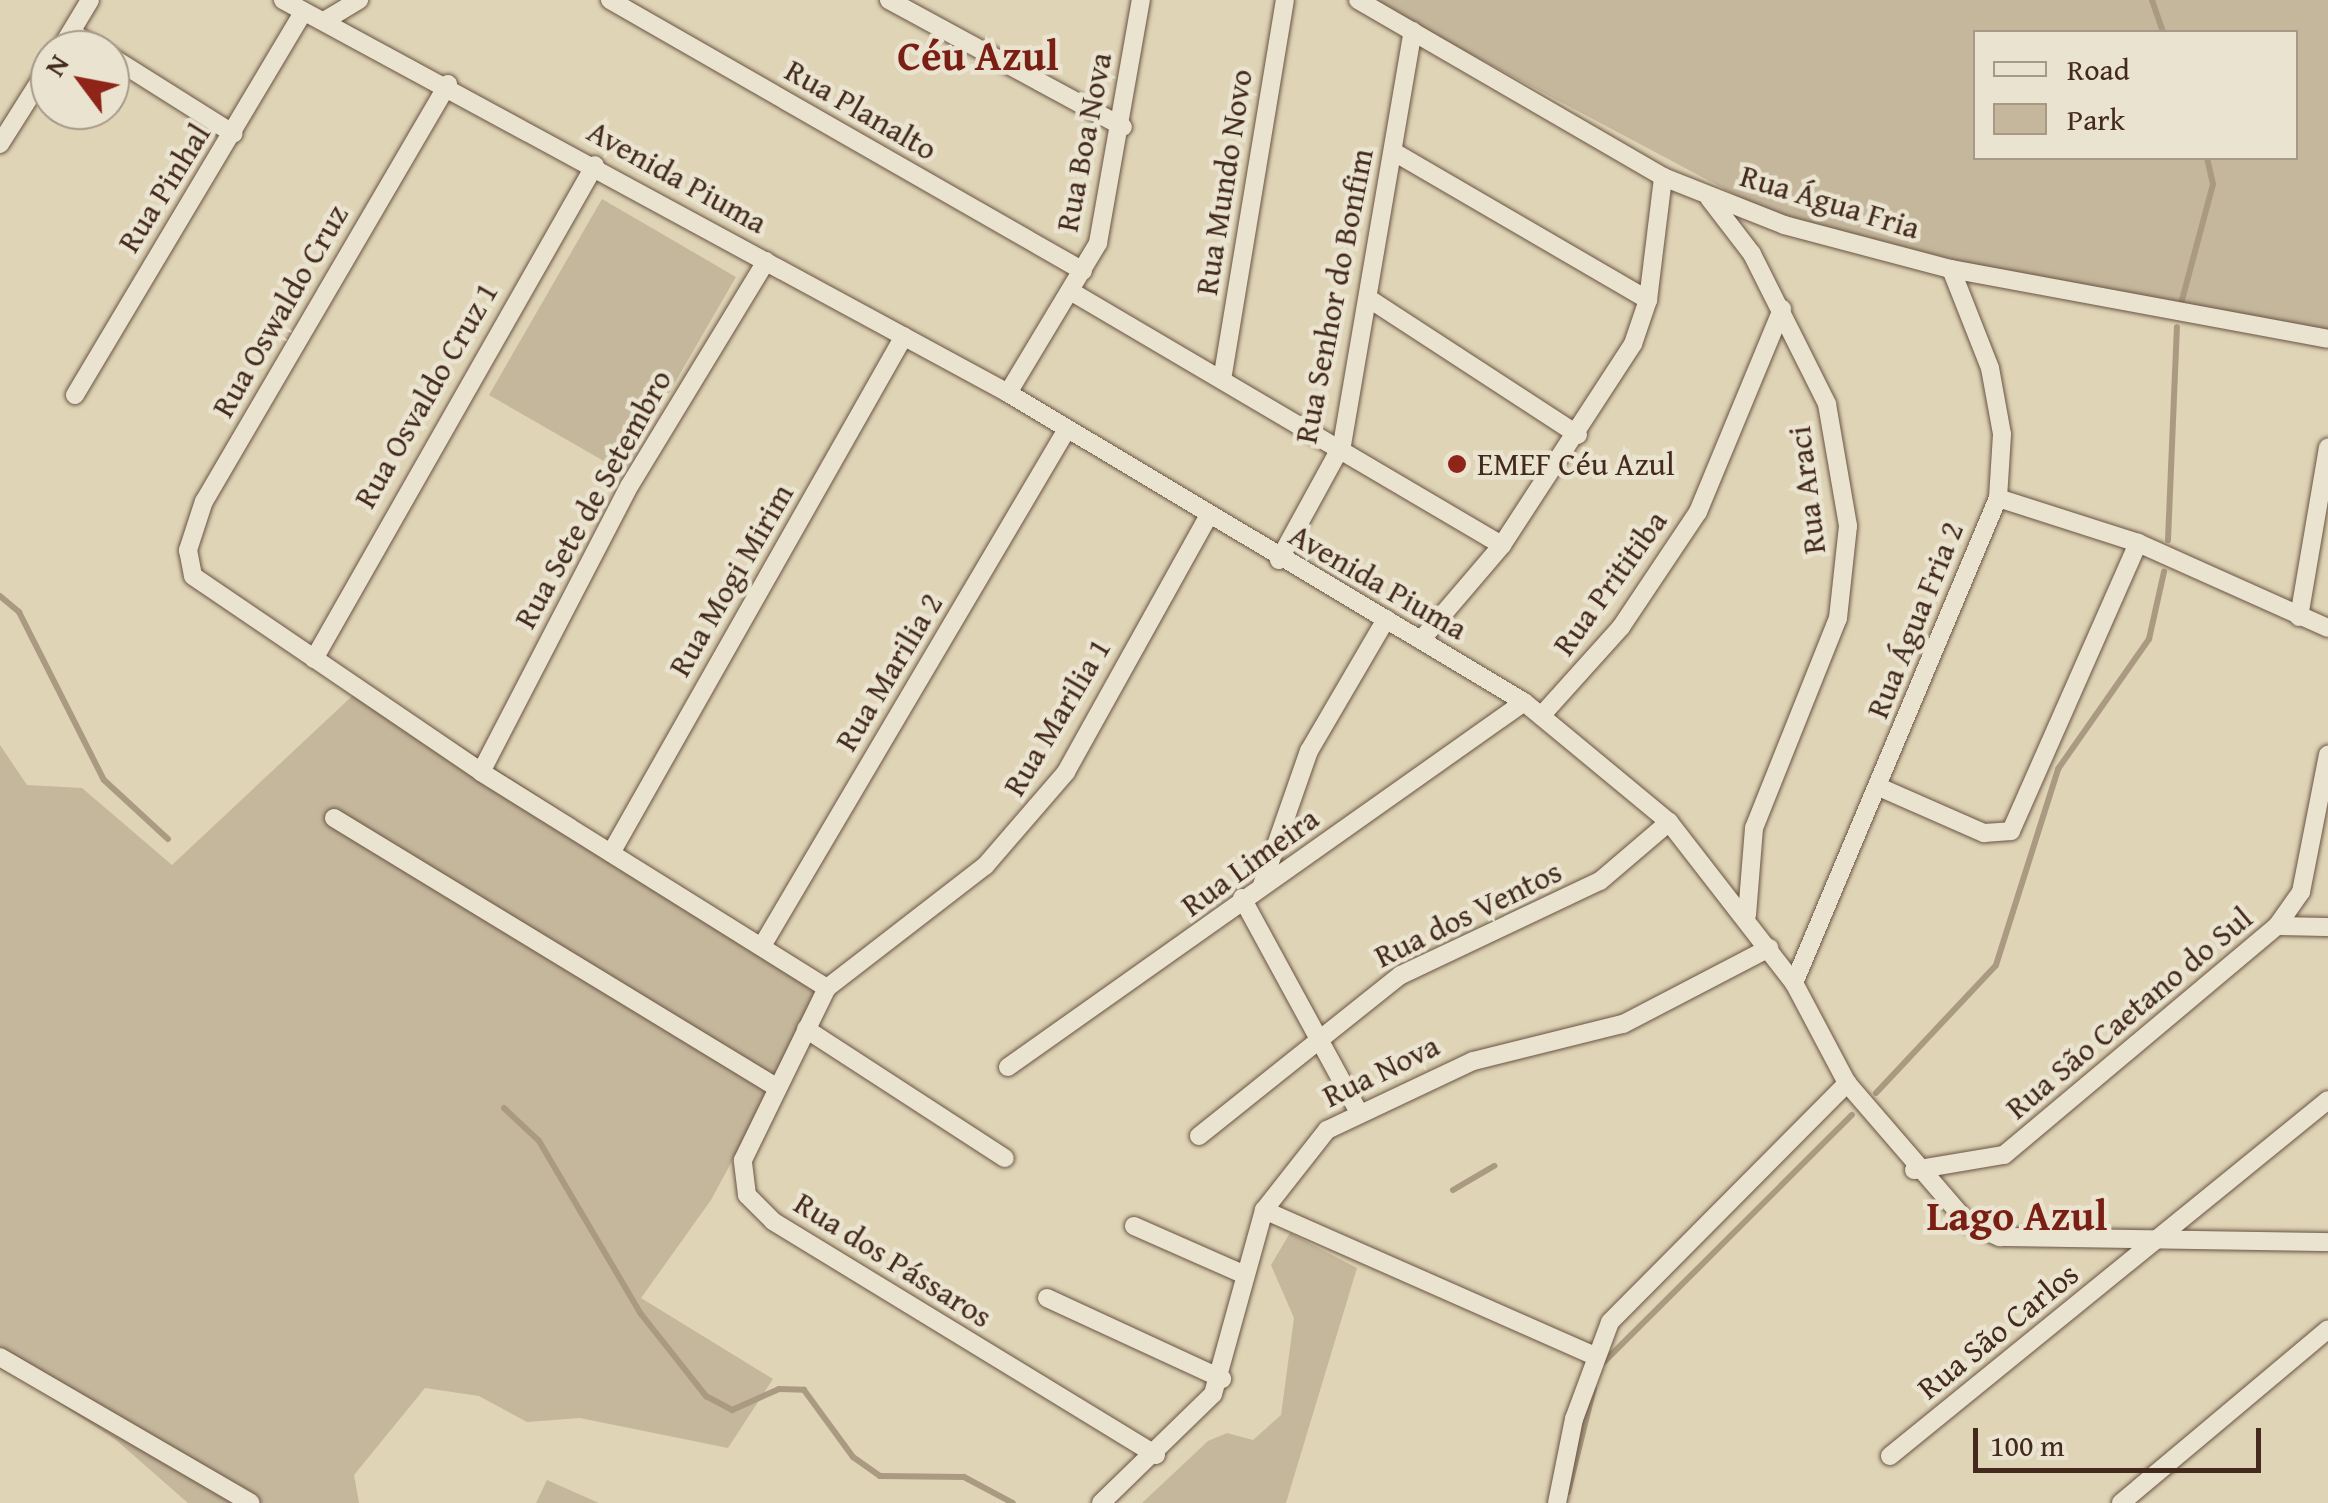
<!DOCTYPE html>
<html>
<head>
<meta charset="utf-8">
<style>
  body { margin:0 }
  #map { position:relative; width:2328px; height:1503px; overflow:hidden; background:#dfd4b6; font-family:"Gentium Book Plus",serif }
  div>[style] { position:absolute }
  .green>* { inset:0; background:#c4b79c }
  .stream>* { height:6px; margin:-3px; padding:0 3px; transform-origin:3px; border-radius:3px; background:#aa9a82 }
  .roads { filter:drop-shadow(0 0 2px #6a5443) drop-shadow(0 0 2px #6a5443) }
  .minor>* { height:18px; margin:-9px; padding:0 9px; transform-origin:9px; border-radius:9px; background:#eae3d0 }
  .dots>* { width:28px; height:28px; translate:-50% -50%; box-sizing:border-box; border:5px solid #eae3d0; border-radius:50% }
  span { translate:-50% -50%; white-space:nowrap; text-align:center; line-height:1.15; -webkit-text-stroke:9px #eae3d0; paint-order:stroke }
  .street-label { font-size:32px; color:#432a1d }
  .poi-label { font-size:32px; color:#432a1d }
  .left { translate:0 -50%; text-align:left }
  .district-label { font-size:42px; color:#7a1f14; font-weight:700 }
  .legend { position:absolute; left:1973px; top:30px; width:325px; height:130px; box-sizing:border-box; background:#eae3d0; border:2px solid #a79988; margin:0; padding:12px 18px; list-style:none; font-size:30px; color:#432a1d }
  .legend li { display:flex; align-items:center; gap:20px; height:50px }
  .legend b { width:50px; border:2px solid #a79988 }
  .north { position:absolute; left:30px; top:30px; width:100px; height:100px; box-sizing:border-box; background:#eae3d0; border:2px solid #a79988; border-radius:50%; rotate:302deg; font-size:28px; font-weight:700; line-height:40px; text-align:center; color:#432a1d }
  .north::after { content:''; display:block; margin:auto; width:35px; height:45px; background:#8f2418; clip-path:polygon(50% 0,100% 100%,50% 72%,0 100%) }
  .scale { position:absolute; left:1973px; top:1428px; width:288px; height:45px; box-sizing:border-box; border:5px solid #432a1d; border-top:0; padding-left:12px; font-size:30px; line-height:35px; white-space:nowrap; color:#432a1d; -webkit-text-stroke:8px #eae3d0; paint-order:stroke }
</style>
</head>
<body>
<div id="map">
  <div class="green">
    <i style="clip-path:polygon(evenodd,1369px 0,2328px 0,2328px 340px,2085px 294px,1766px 211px,1369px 0,1976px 32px,2296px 32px,2296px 158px,1976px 158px,1976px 32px)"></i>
    <i style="clip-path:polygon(602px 199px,736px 277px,623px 472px,489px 395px)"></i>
    <i style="clip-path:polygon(365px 684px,828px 983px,711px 1200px,641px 1298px,773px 1379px,728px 1448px,580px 1418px,527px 1422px,479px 1396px,425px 1388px,354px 1475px,359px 1503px,188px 1503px,116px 1440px,0 1365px,0 745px,27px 785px,82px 788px,172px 865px)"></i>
    <i style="clip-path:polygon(1290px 1233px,1357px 1268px,1286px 1503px,1142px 1503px,1208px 1441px,1227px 1433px,1253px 1440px,1281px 1415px,1294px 1318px,1271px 1265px)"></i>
    <i style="clip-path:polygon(547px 1480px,599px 1503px,536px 1503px)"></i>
  </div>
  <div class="stream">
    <i style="left:2152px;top:0;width:34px;rotate:71deg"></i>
    <i style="left:2182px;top:300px;width:120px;rotate:-75deg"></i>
    <i style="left:2213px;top:184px;width:27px;rotate:-103deg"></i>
    <i style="left:2168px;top:540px;width:213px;rotate:-87.6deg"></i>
    <i style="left:0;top:596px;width:25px;rotate:40deg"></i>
    <i style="left:19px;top:612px;width:188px;rotate:63.2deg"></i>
    <i style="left:104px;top:780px;width:87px;rotate:42.7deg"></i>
    <i style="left:1876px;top:1093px;width:175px;rotate:-46.8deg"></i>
    <i style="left:1996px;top:965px;width:206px;rotate:-72.4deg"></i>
    <i style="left:2058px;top:769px;width:159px;rotate:-55deg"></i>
    <i style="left:2149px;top:639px;width:69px;rotate:-77.4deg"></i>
    <i style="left:504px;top:1108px;width:48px;rotate:43.3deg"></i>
    <i style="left:539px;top:1141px;width:201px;rotate:59.5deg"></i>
    <i style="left:641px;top:1314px;width:105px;rotate:51.6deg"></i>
    <i style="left:706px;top:1396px;width:30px;rotate:28deg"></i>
    <i style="left:732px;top:1410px;width:51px;rotate:-24.1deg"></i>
    <i style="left:779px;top:1389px;width:25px;rotate:2deg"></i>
    <i style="left:804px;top:1390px;width:83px;rotate:53.8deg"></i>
    <i style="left:853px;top:1457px;width:33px;rotate:35deg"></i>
    <i style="left:880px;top:1476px;width:84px;rotate:0.7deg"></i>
    <i style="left:964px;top:1477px;width:55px;rotate:28deg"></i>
    <i style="left:1453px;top:1190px;width:48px;rotate:-30.3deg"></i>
    <i style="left:1604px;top:1362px;width:350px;rotate:-44.9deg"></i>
    <i style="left:1568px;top:1492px;width:107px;rotate:-76deg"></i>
  </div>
  <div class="roads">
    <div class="minor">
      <i style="left:283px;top:0;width:825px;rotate:28.46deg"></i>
      <i style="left:1008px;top:393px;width:601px;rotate:30.91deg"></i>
      <i style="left:1524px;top:702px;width:188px;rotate:39.6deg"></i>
      <i style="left:1669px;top:822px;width:204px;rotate:52.2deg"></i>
      <i style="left:1794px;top:983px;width:113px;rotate:62.1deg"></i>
      <i style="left:1847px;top:1083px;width:185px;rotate:49.2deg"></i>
      <i style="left:1968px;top:1223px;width:35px;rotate:24deg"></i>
      <i style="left:2000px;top:1237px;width:328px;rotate:0.9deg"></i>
      <i style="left:610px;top:0;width:545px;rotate:29.81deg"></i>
      <i style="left:889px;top:0;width:266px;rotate:28.5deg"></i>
      <i style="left:1358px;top:0;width:353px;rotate:30.1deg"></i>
      <i style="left:1663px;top:177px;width:130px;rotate:21.6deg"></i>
      <i style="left:1784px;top:225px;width:173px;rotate:14.8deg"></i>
      <i style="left:1951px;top:269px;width:383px;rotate:10.5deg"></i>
      <i style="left:324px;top:21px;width:41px;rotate:-31deg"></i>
      <i style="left:71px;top:32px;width:34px;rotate:32deg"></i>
      <i style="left:60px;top:50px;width:58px;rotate:-59deg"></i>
      <i style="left:110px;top:56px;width:146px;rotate:32.2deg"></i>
      <i style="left:448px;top:84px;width:483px;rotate:120.3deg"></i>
      <i style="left:204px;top:501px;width:52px;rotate:108.1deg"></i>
      <i style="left:188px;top:550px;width:26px;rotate:79deg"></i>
      <i style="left:193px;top:576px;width:348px;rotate:34.2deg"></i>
      <i style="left:481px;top:772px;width:408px;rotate:32deg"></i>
      <i style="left:0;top:144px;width:93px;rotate:-57.7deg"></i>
      <i style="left:1394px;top:152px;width:294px;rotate:30.2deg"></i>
      <i style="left:1709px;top:198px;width:71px;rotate:52.5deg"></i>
      <i style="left:1752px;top:254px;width:168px;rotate:63.4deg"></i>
      <i style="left:1827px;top:404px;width:124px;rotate:80.2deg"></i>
      <i style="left:1848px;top:526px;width:93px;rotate:96.2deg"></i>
      <i style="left:1838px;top:618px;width:226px;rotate:111.8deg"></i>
      <i style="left:1754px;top:828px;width:87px;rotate:94.6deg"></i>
      <i style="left:1072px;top:292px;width:499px;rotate:30.5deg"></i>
      <i style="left:1371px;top:300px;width:247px;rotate:33.1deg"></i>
      <i style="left:1223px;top:374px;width:379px;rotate:-80.6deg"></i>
      <i style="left:1008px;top:393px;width:175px;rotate:-59deg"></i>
      <i style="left:1098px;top:243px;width:247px;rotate:-80deg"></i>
      <i style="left:75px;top:395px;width:446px;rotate:-59.2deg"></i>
      <i style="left:1998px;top:498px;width:147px;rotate:17.8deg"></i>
      <i style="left:2138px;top:543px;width:208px;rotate:24.1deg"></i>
      <i style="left:1279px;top:560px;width:131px;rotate:-61.3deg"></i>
      <i style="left:1342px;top:445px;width:420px;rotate:-80.3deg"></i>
      <i style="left:2299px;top:617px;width:172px;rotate:-80.3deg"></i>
      <i style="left:1421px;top:640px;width:125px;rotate:-49.5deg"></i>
      <i style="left:1502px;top:545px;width:240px;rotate:-56.9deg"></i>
      <i style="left:1633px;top:344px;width:46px;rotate:-71.2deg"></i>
      <i style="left:1648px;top:300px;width:124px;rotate:-83deg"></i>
      <i style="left:314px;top:659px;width:568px;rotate:-60.37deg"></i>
      <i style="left:1541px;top:716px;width:120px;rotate:-48deg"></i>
      <i style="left:1621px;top:627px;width:138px;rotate:-56.2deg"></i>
      <i style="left:1698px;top:512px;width:220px;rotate:-67.5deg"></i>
      <i style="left:481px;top:772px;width:323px;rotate:-62.6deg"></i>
      <i style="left:630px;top:485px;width:262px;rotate:-58.7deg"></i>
      <i style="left:1879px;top:787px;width:115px;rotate:23.7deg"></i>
      <i style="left:1984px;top:833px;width:27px;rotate:-4deg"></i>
      <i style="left:2011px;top:831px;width:315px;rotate:-66.2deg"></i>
      <i style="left:334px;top:818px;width:517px;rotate:31.32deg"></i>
      <i style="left:611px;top:853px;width:594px;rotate:-60.46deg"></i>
      <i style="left:1262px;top:885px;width:142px;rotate:-70.7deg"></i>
      <i style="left:1309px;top:751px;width:153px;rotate:-59.7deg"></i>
      <i style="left:1242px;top:898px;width:240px;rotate:61.4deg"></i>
      <i style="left:2277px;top:926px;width:42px;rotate:-54.8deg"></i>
      <i style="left:2301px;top:892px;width:140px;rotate:-78.9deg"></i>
      <i style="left:762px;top:946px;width:600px;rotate:-59.46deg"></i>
      <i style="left:1794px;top:983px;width:526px;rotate:-67.19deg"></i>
      <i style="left:1998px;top:498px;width:64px;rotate:-86.4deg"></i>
      <i style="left:2002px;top:434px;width:67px;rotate:-100.3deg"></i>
      <i style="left:1990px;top:368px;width:106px;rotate:-111.5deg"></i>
      <i style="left:806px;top:1029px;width:237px;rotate:33deg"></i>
      <i style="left:1008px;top:1067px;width:632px;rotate:-35.27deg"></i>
      <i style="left:1199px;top:1136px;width:258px;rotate:-38.6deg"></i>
      <i style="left:1401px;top:975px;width:220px;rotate:-25.3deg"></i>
      <i style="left:1600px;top:881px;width:91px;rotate:-40.5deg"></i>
      <i style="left:1914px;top:1170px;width:91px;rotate:-9.5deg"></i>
      <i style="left:2004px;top:1155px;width:356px;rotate:-40deg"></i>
      <i style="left:2277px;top:926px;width:51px;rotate:1.1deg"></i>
      <i style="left:1264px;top:1210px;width:360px;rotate:23.8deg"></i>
      <i style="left:1134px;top:1226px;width:119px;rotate:23.8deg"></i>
      <i style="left:1047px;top:1298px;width:193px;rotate:24.8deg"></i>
      <i style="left:0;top:1357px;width:290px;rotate:30.2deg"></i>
      <i style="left:1156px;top:1455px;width:449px;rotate:-148.6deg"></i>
      <i style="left:773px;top:1221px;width:37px;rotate:-135deg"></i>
      <i style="left:747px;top:1195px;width:35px;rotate:-97deg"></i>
      <i style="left:743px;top:1160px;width:191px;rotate:-64deg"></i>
      <i style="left:827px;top:988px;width:200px;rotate:-37.7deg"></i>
      <i style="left:985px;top:866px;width:124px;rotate:-49.2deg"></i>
      <i style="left:1066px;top:772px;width:288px;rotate:-60.9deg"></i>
      <i style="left:1890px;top:1456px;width:564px;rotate:-39.1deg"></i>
      <i style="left:1101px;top:1503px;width:156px;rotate:-44.2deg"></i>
      <i style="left:1213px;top:1394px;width:191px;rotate:-74.5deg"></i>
      <i style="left:1264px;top:1210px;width:102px;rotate:-51.8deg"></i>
      <i style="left:1327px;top:1130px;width:161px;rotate:-25.3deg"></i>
      <i style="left:1473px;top:1061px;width:154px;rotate:-13.9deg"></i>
      <i style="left:1623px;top:1024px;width:165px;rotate:-27.5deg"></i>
      <i style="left:1557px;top:1503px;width:86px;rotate:-78.6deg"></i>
      <i style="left:1574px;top:1419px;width:103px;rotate:-69.6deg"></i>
      <i style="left:1610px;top:1322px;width:337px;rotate:-45.2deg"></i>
      <i style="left:2121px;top:1503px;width:270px;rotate:-40deg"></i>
    </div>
  </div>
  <div class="dots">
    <i style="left:1457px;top:464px;background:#8f2418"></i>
  </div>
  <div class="street-label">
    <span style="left:861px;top:110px;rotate:30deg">Rua Planalto</span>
    <span style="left:1084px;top:142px;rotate:-79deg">Rua Boa Nova</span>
    <span style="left:677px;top:177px;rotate:29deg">Avenida Piuma</span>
    <span style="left:1224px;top:182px;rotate:-81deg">Rua Mundo Novo</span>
    <span style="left:164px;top:188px;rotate:-58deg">Rua Pinhal</span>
    <span style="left:1830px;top:202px;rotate:17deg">Rua Água Fria</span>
    <span style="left:1334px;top:296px;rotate:-79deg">Rua Senhor do Bonfim</span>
    <span style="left:280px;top:311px;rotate:-60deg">Rua Oswaldo Cruz</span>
    <span style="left:426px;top:395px;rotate:-60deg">Rua Osvaldo Cruz 1</span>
    <span style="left:1807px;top:490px;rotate:-97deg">Rua Araci</span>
    <span style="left:593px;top:499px;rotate:-61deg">Rua Sete de Setembro</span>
    <span style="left:731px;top:580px;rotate:-60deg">Rua Mogi Mirim</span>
    <span style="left:1378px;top:582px;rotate:30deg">Avenida Piuma</span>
    <span style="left:1610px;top:583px;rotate:-54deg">Rua Prititiba</span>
    <span style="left:1915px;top:620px;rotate:-68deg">Rua Água Fria 2</span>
    <span style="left:889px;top:672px;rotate:-59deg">Rua Marilia 2</span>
    <span style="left:1057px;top:717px;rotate:-59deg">Rua Marilia 1</span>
    <span style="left:1250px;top:862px;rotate:-36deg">Rua Limeira</span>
    <span style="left:1468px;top:914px;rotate:-26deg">Rua dos Ventos</span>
    <span style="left:2129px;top:1013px;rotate:-40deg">Rua São Caetano do Sul</span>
    <span style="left:1381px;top:1071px;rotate:-26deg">Rua Nova</span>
    <span style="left:893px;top:1260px;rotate:32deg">Rua dos Pássaros</span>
    <span style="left:1998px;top:1331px;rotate:-39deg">Rua São Carlos</span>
  </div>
  <div class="poi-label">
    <span class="left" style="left:1477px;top:464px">EMEF Céu Azul</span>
  </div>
  <div class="district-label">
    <span style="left:978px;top:55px">Céu Azul</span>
    <span style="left:2017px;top:1215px">Lago Azul</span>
  </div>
  <ul class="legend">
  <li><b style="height:12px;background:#eae3d0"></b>Road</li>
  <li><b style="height:28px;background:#c4b79c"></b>Park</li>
  </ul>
  <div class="north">N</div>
  <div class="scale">100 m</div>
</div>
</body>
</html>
